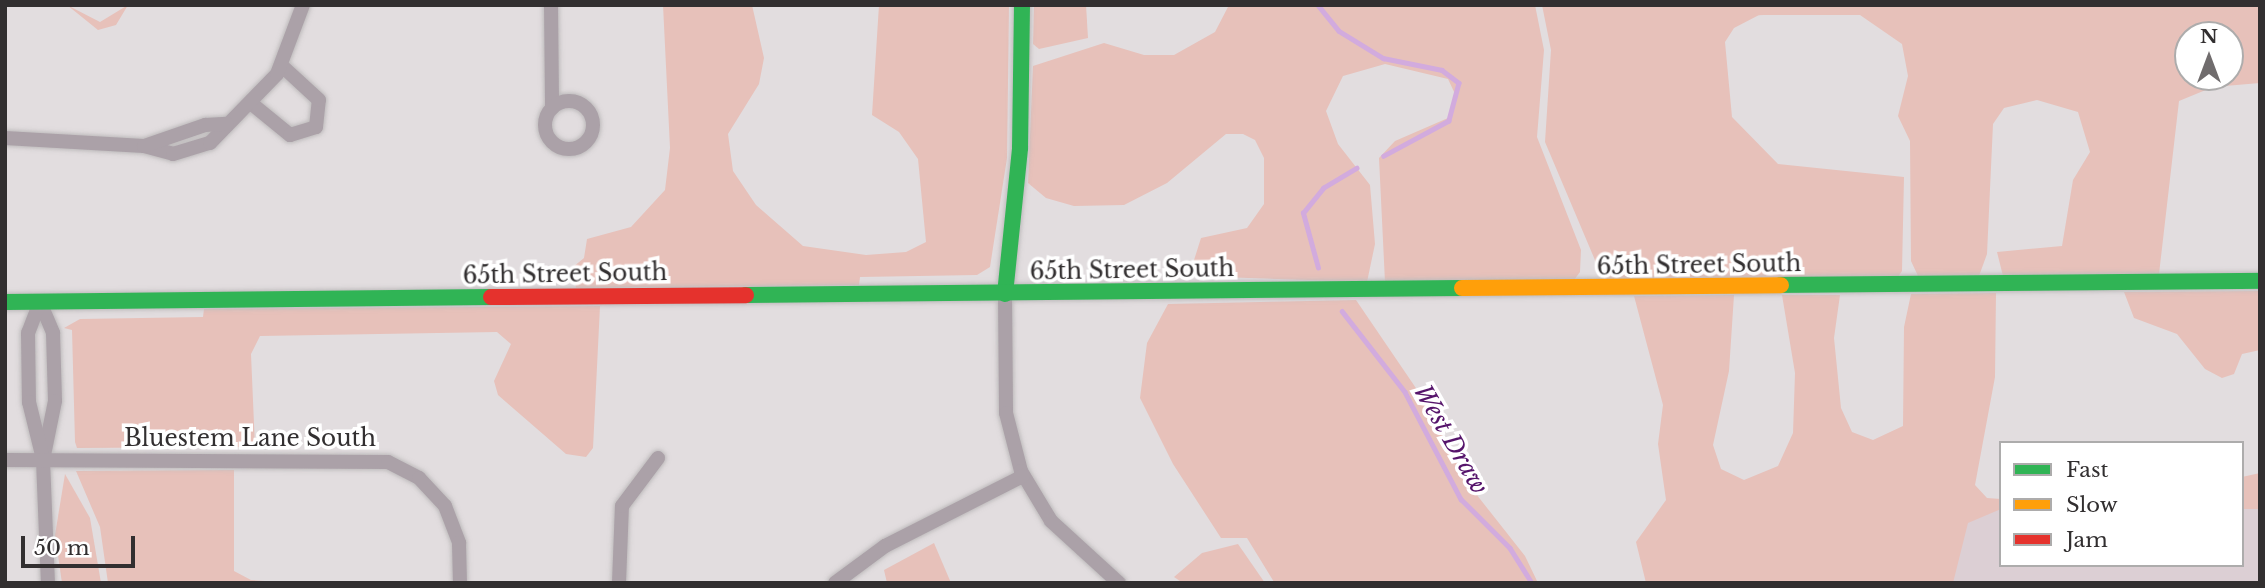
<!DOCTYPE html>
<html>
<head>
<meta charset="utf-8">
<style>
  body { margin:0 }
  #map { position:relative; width:2265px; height:588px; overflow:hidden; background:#e2dddf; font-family:"Libre Baskerville",serif }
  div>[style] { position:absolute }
  .built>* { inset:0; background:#dccfd4 }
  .green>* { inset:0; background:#e7c1ba }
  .stream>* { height:4.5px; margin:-2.25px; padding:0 2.25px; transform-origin:2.25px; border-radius:2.25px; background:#d2abde }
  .roads { filter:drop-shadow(0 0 2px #bebbbc) drop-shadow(0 0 2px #bebbbc) }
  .street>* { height:14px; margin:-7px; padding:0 7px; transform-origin:7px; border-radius:7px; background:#aba1a8 }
  .street>.ring { margin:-7px; padding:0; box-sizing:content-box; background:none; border:14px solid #aba1a8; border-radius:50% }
  .fast>* { height:16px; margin:-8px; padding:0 8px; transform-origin:8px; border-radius:8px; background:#30b455 }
  .slow>* { height:16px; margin:-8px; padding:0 8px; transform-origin:8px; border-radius:8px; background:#ff9f0a }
  .jam>* { height:16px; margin:-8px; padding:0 8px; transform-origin:8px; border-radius:8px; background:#e5322d }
  span { translate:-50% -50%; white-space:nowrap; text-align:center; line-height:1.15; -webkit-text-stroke:7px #fff; paint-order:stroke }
  .street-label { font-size:23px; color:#322f30 }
  .water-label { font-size:24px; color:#56146b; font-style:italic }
  .frame { position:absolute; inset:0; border:7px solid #322f30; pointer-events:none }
  .legend { position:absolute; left:1999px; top:441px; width:245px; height:126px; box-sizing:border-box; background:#fff; border:2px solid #adacac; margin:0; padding:9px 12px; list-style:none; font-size:21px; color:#322f30 }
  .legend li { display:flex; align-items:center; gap:14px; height:35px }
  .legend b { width:35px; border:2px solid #adacac }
  .north { position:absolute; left:2174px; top:21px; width:70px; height:70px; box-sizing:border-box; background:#fff; border:2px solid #adacac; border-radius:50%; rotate:0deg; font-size:19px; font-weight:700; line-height:28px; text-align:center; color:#322f30 }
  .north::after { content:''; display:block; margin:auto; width:24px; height:32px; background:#706c6d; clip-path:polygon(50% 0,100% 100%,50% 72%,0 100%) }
  .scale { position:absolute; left:21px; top:536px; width:114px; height:32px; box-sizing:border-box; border:4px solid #322f30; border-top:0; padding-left:9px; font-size:21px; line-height:24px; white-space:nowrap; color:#322f30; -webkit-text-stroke:5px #fff; paint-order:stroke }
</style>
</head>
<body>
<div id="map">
  <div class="built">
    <i style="clip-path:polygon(2242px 501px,2260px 501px,2260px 583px,1906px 583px,1907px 502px,2001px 502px,2001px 565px,2242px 565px)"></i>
  </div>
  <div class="green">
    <i style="clip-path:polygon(67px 5px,100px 22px,128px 5px,116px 25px,98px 30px)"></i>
    <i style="clip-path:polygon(663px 5px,752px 5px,764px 58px,759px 84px,728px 134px,733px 171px,756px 205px,803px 246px,866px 255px,906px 252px,926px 242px,918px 159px,899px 132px,872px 115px,879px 5px,1009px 5px,1007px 158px,990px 267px,977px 275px,860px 277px,859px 285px,576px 288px,573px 267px,584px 258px,587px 239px,631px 227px,665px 190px,670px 148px)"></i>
    <i style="clip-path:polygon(1034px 5px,1086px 5px,1088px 38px,1039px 49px,1033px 44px)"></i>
    <i style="clip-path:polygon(1229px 5px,1535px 5px,1544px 50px,1537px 137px,1581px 250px,1580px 272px,1574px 280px,1385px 282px,1379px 158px,1395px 141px,1448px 118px,1456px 96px,1448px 79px,1385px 64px,1343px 76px,1326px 111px,1338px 144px,1370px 185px,1375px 244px,1367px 282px,1189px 276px,1201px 238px,1247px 228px,1264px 204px,1264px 158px,1255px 140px,1243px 134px,1226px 134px,1167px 183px,1124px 205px,1074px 206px,1046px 198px,1028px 183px,1033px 66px,1104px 43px,1144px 55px,1174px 55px,1215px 32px)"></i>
    <i style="clip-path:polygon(evenodd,1542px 5px,2260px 5px,2260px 83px,2213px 87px,2179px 101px,2159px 274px,2003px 276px,1997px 252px,2062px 246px,2073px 180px,2090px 152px,2078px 112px,2037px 100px,2004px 108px,1993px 124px,1987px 254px,1979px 276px,1918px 276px,1911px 261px,1910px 141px,1898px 116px,1908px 76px,1902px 44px,1860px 15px,1759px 15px,1734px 28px,1725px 42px,1732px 117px,1778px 164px,1904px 177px,1902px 271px,1898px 277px,1603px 279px,1545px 142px,1551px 50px,1542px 5px,2188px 35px,2230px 35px,2230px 77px,2188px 77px,2188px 35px)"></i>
    <i style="clip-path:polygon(2260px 291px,2260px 350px,2242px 354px,2234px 374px,2222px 378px,2205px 369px,2177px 334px,2134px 318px,2124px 292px)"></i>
    <i style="clip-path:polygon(1996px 293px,1995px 377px,1975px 485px,1987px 498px,2001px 499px,2001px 509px,1968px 523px,1953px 583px,1646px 583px,1636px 542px,1666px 500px,1658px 444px,1663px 405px,1634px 296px,1734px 295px,1729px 371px,1713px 445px,1721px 469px,1744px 480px,1778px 466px,1793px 433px,1795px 373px,1782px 295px,1840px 295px,1834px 338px,1841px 408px,1852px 432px,1873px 440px,1903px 426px,1904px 327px,1911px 294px)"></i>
    <i style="clip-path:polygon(1356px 300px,1422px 397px,1469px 485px,1525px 556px,1538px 583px,1274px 582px,1247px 538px,1221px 538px,1173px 464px,1140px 398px,1147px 343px,1168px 304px)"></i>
    <i style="clip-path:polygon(600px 306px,593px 448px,586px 457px,566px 454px,498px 395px,494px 381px,511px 344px,497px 332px,260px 336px,251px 354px,255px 447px,77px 448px,75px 442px,72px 330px,64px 328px,80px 319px,203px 317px,204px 309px)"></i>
    <i style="clip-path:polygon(234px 470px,234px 571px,251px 580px,293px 583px,108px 583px,100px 527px,76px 471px)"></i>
    <i style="clip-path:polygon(2260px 473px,2260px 509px,2242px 509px,2242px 477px)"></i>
    <i style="clip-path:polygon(65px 474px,90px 518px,101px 583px,62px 583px,55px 535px)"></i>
    <i style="clip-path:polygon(934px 543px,951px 583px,887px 583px,884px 570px)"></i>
    <i style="clip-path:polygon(1238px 544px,1265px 583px,1183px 583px,1174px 577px,1202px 553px)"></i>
  </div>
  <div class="stream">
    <i style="left:1318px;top:5px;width:33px;rotate:51deg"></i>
    <i style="left:1339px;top:31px;width:52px;rotate:31.5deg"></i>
    <i style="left:1383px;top:58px;width:60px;rotate:11.5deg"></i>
    <i style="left:1442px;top:70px;width:21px;rotate:37deg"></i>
    <i style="left:1459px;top:83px;width:39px;rotate:105deg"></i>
    <i style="left:1449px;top:121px;width:74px;rotate:151.7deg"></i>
    <i style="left:1318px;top:268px;width:57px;rotate:-105.3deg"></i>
    <i style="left:1303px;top:213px;width:32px;rotate:-51deg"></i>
    <i style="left:1323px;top:188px;width:39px;rotate:-31deg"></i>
    <i style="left:1342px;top:311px;width:103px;rotate:52.1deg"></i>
    <i style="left:1405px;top:392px;width:121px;rotate:62.4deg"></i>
    <i style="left:1461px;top:499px;width:69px;rotate:45deg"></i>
    <i style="left:1510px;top:548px;width:41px;rotate:57.8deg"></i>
  </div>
  <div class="roads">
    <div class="street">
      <i style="left:551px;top:5px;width:103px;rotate:89.4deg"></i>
      <i class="ring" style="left:545px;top:101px;width:34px;height:34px"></i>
      <i style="left:252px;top:104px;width:49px;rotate:39.2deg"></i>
      <i style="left:290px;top:135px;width:27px;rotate:-17deg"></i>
      <i style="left:316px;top:127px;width:27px;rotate:-84deg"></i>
      <i style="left:319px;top:100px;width:50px;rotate:-137.4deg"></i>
      <i style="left:5px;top:138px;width:139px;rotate:3.3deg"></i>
      <i style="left:144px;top:146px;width:30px;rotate:15deg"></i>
      <i style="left:173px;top:154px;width:39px;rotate:-17deg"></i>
      <i style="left:210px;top:143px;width:96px;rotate:-45.8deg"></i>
      <i style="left:277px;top:74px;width:74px;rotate:-69.4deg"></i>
      <i style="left:144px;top:146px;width:65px;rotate:-19deg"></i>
      <i style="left:205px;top:125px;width:22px;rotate:-3deg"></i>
      <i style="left:1005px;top:294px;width:119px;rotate:89.5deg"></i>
      <i style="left:1006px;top:413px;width:60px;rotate:75.5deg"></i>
      <i style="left:1021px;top:471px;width:58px;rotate:59deg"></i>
      <i style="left:1051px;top:521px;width:92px;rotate:42.4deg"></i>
      <i style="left:40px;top:302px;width:34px;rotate:67deg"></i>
      <i style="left:53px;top:333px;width:68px;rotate:88.3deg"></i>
      <i style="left:55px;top:401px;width:60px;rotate:101.5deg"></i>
      <i style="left:43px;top:460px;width:123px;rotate:87.7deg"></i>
      <i style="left:40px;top:302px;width:33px;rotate:111deg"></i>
      <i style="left:28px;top:333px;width:69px;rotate:89.2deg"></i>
      <i style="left:29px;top:402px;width:55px;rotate:76.2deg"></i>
      <i style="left:5px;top:460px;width:383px;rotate:0.3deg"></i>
      <i style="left:388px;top:462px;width:35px;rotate:27deg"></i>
      <i style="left:419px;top:478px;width:38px;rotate:47deg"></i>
      <i style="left:445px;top:506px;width:40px;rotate:69deg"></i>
      <i style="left:459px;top:543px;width:40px;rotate:88.6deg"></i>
      <i style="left:619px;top:583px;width:77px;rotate:-87.8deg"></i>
      <i style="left:622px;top:506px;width:60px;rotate:-53.1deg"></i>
      <i style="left:835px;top:583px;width:62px;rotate:-36.5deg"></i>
      <i style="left:885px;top:546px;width:155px;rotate:-26.9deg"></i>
    </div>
    <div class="fast">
      <i style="left:1781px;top:285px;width:479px;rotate:-0.5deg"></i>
      <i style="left:1005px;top:294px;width:147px;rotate:-84.1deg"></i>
      <i style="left:1020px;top:148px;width:143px;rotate:-89.2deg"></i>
      <i style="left:746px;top:295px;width:716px;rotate:-0.56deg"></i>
      <i style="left:5px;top:302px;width:486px;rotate:-0.6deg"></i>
    </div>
    <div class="slow">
      <i style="left:1462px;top:288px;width:319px;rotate:-0.5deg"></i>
    </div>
    <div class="jam">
      <i style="left:491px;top:297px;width:255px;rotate:-0.4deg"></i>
    </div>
  </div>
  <div class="street-label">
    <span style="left:1699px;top:265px;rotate:-1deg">65th Street South</span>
    <span style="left:1132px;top:270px;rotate:-1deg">65th Street South</span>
    <span style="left:565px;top:274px;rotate:-1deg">65th Street South</span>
    <span style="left:250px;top:438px">Bluestem Lane South</span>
  </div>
  <div class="water-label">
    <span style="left:1451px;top:439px;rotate:60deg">West Draw</span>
  </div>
  <div class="frame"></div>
  <ul class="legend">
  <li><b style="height:9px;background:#30b455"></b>Fast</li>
  <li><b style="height:9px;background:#ff9f0a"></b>Slow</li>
  <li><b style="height:9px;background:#e5322d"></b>Jam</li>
  </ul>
  <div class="north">N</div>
  <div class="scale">50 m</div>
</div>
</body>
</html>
